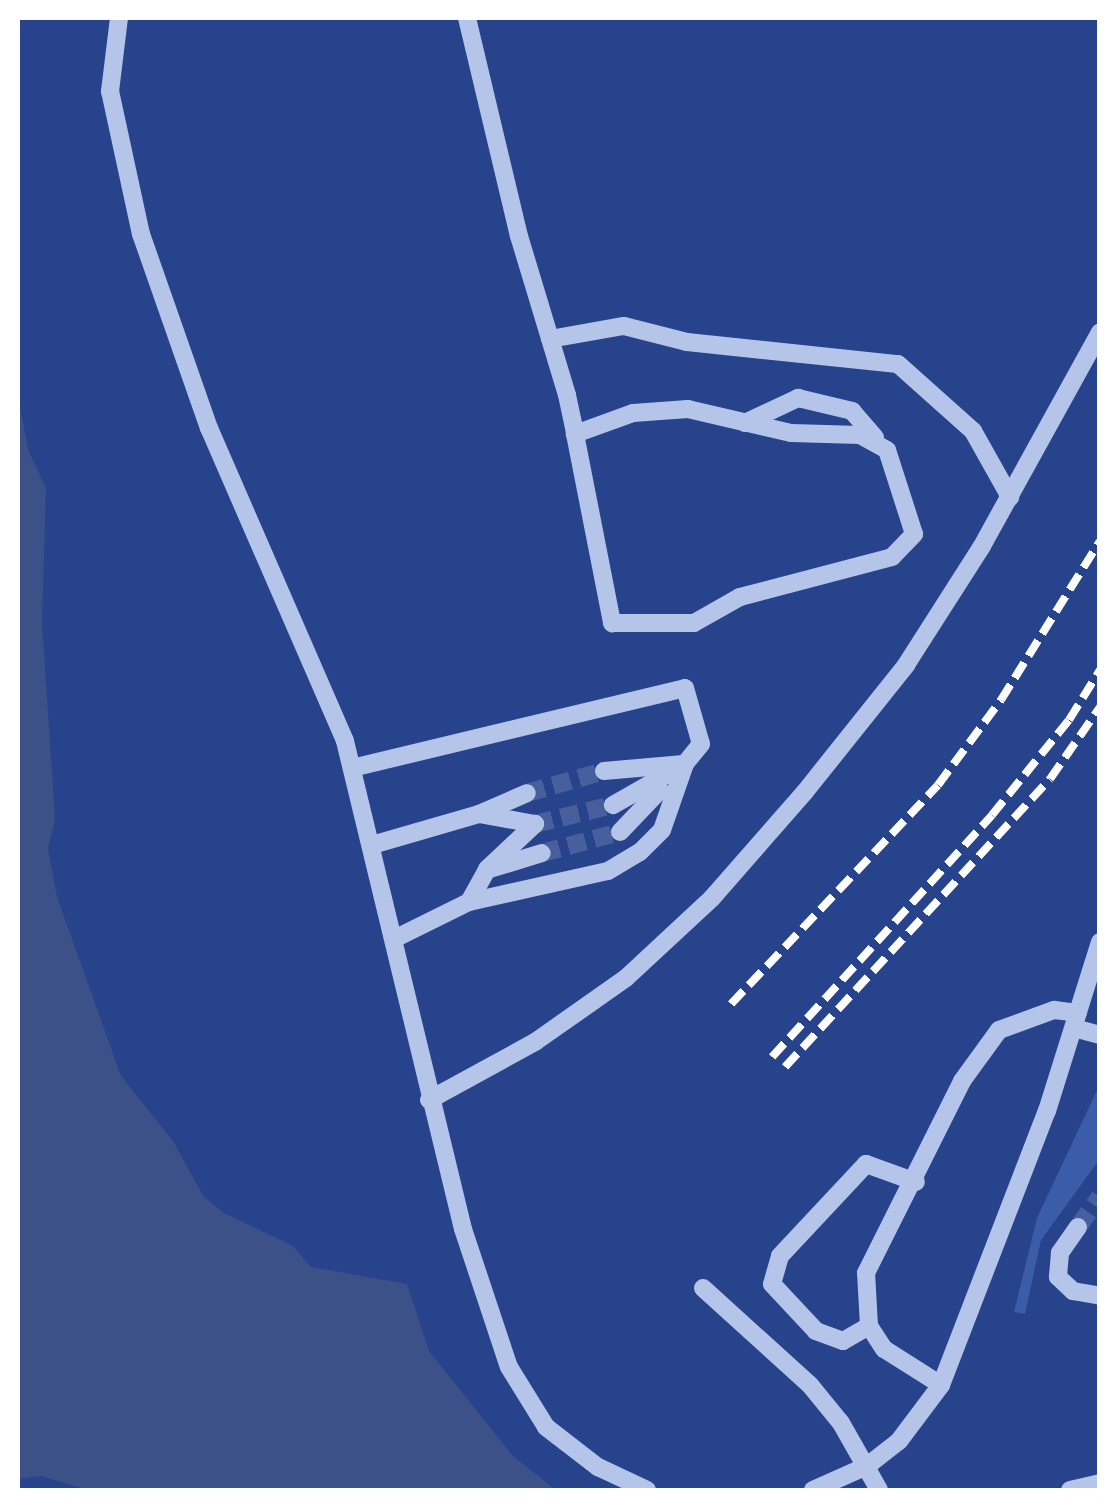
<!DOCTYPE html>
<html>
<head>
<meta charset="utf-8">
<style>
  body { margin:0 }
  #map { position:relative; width:1117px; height:1508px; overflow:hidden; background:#26438c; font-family:"DejaVu Sans",sans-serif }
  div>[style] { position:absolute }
  .green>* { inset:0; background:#3b5ca9 }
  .water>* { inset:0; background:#3c5187 }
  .minor-tunnel>* { height:18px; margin-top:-9px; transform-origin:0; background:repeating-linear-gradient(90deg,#475f9d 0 18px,transparent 0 27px) }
  .minor>* { height:18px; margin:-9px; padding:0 9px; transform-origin:9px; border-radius:9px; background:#b5c5ea }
  .rail>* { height:8px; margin-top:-4px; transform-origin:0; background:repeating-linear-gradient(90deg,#fff 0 18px,transparent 0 26px) }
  span { translate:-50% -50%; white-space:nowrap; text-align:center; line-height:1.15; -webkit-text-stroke:8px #26438c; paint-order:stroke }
  .frame { position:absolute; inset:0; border:20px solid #fff; pointer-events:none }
</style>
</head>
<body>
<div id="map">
  <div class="green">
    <i style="clip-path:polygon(1099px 1086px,1099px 1160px,1041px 1240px,1025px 1314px,1014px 1312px,1037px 1218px)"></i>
  </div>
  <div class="water">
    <i style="clip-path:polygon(18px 396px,28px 450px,46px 488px,42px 623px,55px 819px,48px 849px,57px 897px,121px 1076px,173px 1141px,204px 1197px,224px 1213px,293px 1246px,311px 1267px,407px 1284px,429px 1351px,513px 1456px,556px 1490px,88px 1490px,41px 1476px,18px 1479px)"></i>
  </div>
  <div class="minor-tunnel">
    <i style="left:527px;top:793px;width:80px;rotate:-15.9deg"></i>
    <i style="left:535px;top:824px;width:80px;rotate:-13.7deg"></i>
    <i style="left:542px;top:853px;width:81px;rotate:-15.1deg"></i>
    <i style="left:1078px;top:1227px;width:37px;rotate:-54deg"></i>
  </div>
  <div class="minor">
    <i style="left:119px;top:18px;width:74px;rotate:97deg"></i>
    <i style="left:110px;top:91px;width:146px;rotate:77.8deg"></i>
    <i style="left:141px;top:234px;width:206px;rotate:70.7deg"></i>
    <i style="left:209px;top:428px;width:341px;rotate:66.5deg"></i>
    <i style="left:345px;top:741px;width:502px;rotate:76.41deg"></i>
    <i style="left:463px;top:1229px;width:145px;rotate:71.6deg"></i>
    <i style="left:509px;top:1367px;width:70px;rotate:58.3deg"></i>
    <i style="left:546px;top:1427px;width:66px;rotate:37.6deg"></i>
    <i style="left:598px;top:1467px;width:54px;rotate:25.1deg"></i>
    <i style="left:467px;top:18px;width:224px;rotate:76.6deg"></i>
    <i style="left:519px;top:236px;width:166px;rotate:73.2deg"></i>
    <i style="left:567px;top:395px;width:40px;rotate:78deg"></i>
    <i style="left:575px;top:434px;width:193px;rotate:78.9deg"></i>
    <i style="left:612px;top:623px;width:82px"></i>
    <i style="left:694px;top:623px;width:53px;rotate:-29.5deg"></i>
    <i style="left:740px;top:597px;width:157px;rotate:-14.7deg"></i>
    <i style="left:892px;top:557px;width:32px;rotate:-46deg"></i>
    <i style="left:914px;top:534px;width:88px;rotate:-107.8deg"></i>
    <i style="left:887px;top:450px;width:31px;rotate:-151deg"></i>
    <i style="left:860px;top:435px;width:69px;rotate:-178.3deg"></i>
    <i style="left:791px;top:433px;width:106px;rotate:-166.9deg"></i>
    <i style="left:688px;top:409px;width:55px;rotate:175.8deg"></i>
    <i style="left:633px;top:413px;width:62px;rotate:160.1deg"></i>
    <i style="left:550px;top:339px;width:75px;rotate:-10deg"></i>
    <i style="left:624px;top:326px;width:65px;rotate:14.3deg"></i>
    <i style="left:687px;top:342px;width:212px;rotate:6deg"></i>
    <i style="left:898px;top:364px;width:101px;rotate:41.8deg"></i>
    <i style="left:973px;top:431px;width:76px;rotate:60.7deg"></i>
    <i style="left:745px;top:423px;width:59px;rotate:-25.3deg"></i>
    <i style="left:798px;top:398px;width:56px;rotate:13.5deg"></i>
    <i style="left:852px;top:411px;width:35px;rotate:49deg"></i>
    <i style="left:352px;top:768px;width:342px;rotate:-13.5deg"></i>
    <i style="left:685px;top:688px;width:58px;rotate:74.1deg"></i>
    <i style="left:701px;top:744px;width:26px;rotate:129deg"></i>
    <i style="left:685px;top:764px;width:83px;rotate:150.3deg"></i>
    <i style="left:604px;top:771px;width:80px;rotate:-5deg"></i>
    <i style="left:479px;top:814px;width:52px;rotate:-23.6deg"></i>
    <i style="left:620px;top:832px;width:58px;rotate:-46.4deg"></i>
    <i style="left:372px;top:845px;width:111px;rotate:-16.2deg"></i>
    <i style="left:479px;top:814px;width:57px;rotate:10.1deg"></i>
    <i style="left:490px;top:869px;width:54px;rotate:-17.1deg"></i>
    <i style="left:469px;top:902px;width:38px;rotate:-61deg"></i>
    <i style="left:487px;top:869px;width:66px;rotate:-43.2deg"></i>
    <i style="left:394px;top:939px;width:84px;rotate:-26.3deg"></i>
    <i style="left:469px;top:902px;width:142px;rotate:-12.6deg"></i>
    <i style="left:608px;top:871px;width:37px;rotate:-31deg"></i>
    <i style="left:640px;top:852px;width:31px;rotate:-45deg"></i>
    <i style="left:662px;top:830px;width:70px;rotate:-70.8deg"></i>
    <i style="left:1074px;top:1028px;width:27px;rotate:15deg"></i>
    <i style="left:429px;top:1100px;width:121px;rotate:-28.7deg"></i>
    <i style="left:535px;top:1042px;width:111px;rotate:-35.1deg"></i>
    <i style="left:626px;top:978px;width:117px;rotate:-42.9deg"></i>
    <i style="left:712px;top:898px;width:140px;rotate:-48.8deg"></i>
    <i style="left:804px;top:793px;width:164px;rotate:-51.4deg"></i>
    <i style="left:906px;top:665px;width:141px;rotate:-57.4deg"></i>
    <i style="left:982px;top:546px;width:244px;rotate:-61.1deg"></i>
    <i style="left:1078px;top:1227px;width:32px;rotate:125deg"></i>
    <i style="left:1060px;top:1253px;width:24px;rotate:95deg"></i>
    <i style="left:1058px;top:1277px;width:21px;rotate:43deg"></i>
    <i style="left:1073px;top:1291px;width:27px;rotate:10deg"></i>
    <i style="left:703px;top:1288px;width:144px;rotate:42.2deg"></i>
    <i style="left:810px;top:1385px;width:49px;rotate:50.8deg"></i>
    <i style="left:841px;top:1423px;width:77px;rotate:60.4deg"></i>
    <i style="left:869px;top:1326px;width:30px;rotate:150deg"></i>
    <i style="left:843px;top:1341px;width:29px;rotate:-160deg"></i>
    <i style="left:816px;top:1331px;width:64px;rotate:-133.1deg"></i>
    <i style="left:772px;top:1284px;width:29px;rotate:-74deg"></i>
    <i style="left:780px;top:1256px;width:126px;rotate:-46.9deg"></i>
    <i style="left:866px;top:1164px;width:53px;rotate:19.8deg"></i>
    <i style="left:941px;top:1385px;width:67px;rotate:-147.7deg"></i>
    <i style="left:884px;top:1349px;width:27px;rotate:-123deg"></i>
    <i style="left:869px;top:1326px;width:53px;rotate:-93.2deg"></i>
    <i style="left:866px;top:1273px;width:215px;rotate:-63.4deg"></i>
    <i style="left:962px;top:1081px;width:63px;rotate:-54deg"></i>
    <i style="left:999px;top:1030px;width:59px;rotate:-20deg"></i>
    <i style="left:1054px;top:1010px;width:24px;rotate:7deg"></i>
    <i style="left:813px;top:1490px;width:59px;rotate:-24deg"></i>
    <i style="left:867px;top:1466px;width:41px;rotate:-38deg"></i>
    <i style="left:899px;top:1441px;width:70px;rotate:-53.1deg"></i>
    <i style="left:941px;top:1385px;width:294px;rotate:-68.9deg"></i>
    <i style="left:1047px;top:1111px;width:177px;rotate:-72.6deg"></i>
    <i style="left:1070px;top:1490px;width:31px;rotate:-13deg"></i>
  </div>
  <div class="rail">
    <i style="left:731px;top:1004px;width:301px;rotate:-46.6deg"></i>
    <i style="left:938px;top:785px;width:106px;rotate:-53.5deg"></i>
    <i style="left:1001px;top:700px;width:187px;rotate:-58.1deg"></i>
    <i style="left:772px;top:1057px;width:327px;rotate:-47.7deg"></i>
    <i style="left:992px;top:815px;width:122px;rotate:-51deg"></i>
    <i style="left:1069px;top:720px;width:59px;rotate:-58.2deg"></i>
    <i style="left:785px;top:1067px;width:391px;rotate:-47.4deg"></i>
    <i style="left:1050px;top:779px;width:88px;rotate:-55.2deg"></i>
  </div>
  <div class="frame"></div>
</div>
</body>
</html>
